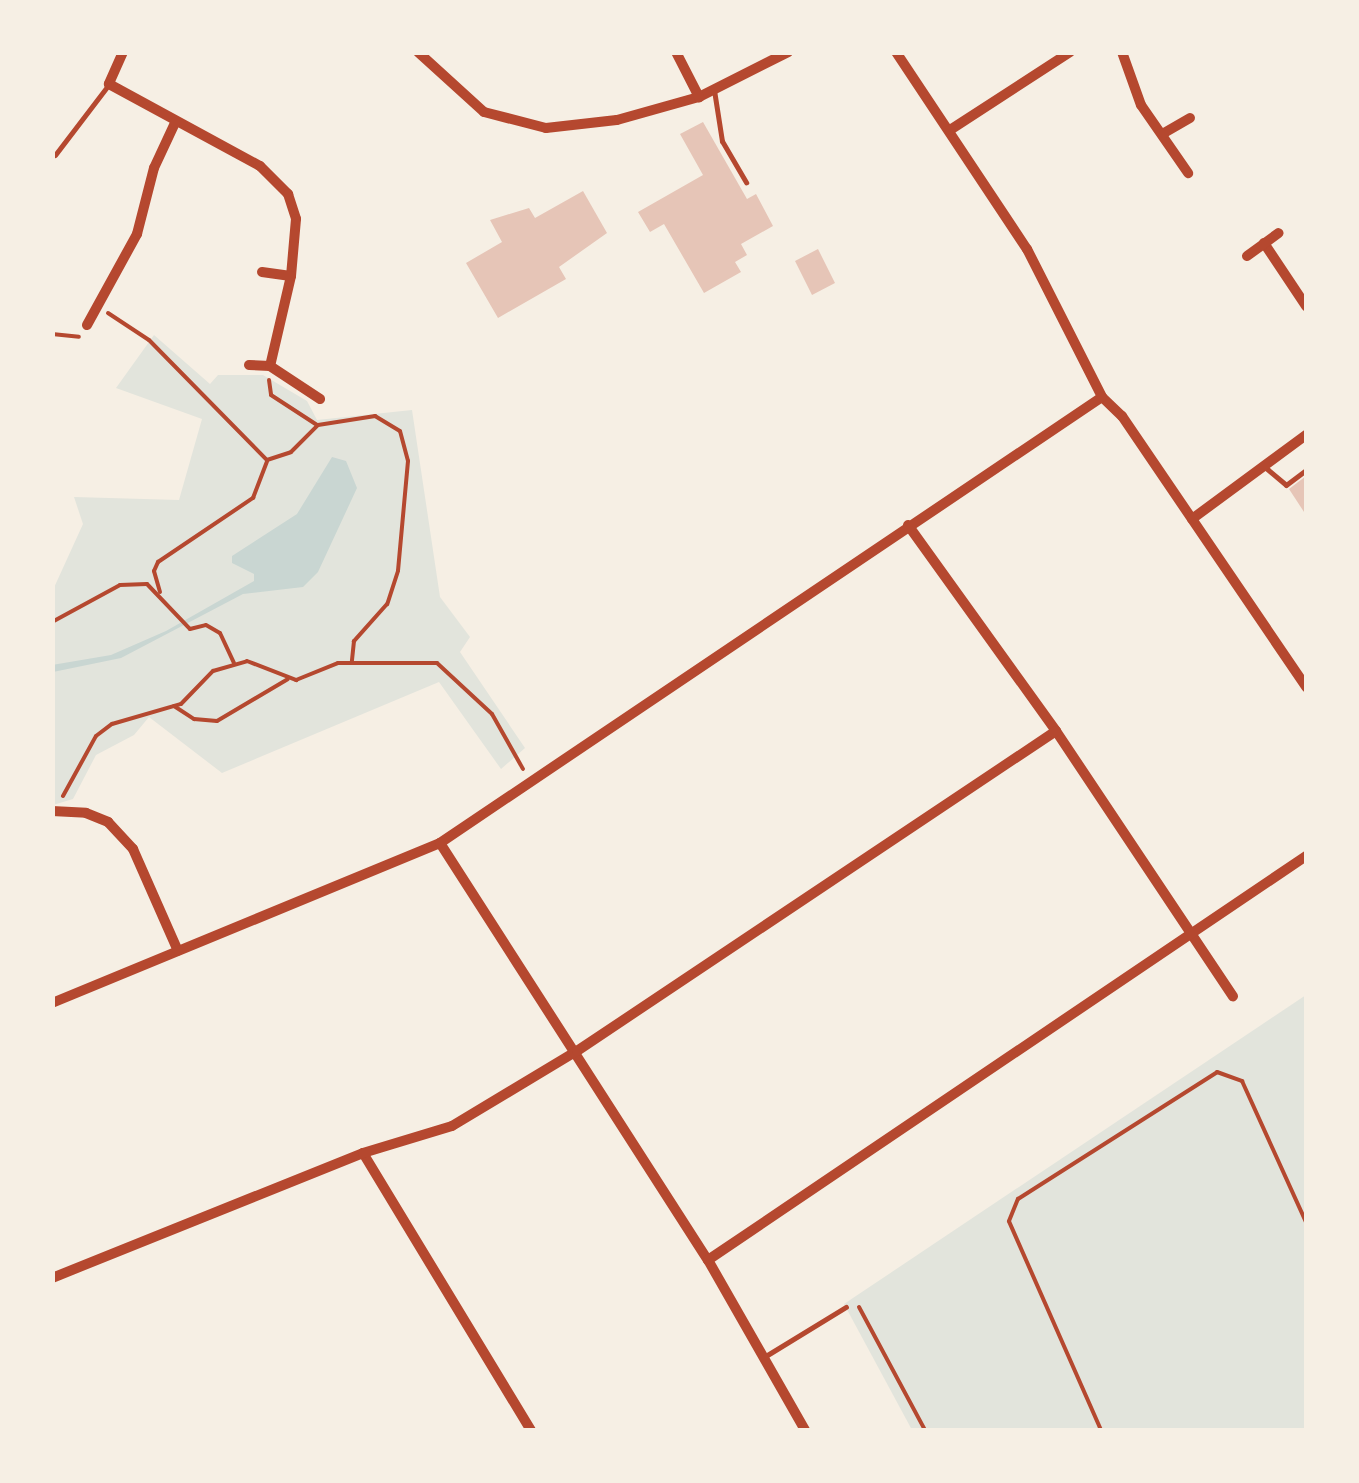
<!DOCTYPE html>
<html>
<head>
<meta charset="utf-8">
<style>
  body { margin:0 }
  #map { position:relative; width:1359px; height:1483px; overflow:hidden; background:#f6efe4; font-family:"Titillium Web",sans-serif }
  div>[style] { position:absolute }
  .green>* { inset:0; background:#e2e4dc }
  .water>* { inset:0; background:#c9d6d2 }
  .building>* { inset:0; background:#e6c5b7 }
  .path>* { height:4px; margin:-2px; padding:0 2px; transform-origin:2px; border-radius:2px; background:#b5482f }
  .service>* { height:5px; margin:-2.5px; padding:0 2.5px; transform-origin:2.5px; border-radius:2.5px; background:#b5482f }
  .minor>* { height:10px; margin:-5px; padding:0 5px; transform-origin:5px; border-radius:5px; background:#b5482f }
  span { translate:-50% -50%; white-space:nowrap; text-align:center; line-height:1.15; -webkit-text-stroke:8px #f6efe4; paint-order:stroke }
  .frame { position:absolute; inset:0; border:55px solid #f6efe4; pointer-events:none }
</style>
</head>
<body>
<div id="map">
  <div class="green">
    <i style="clip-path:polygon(154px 335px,210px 384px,218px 375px,263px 375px,307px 401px,317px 420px,412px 410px,440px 597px,470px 637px,460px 652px,525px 748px,501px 769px,439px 682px,222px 773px,149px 717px,134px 735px,96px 755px,73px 799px,53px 805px,52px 592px,83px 524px,74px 497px,179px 500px,202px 419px,116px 388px)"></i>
    <i style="clip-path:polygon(1306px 995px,1306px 1430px,912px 1430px,844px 1304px)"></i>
  </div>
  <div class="water">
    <i style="clip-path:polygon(332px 457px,346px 461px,357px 488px,318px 572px,303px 587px,243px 594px,121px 658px,53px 672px,52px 665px,111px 655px,166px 631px,254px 581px,254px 574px,232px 563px,232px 556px,297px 514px)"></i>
  </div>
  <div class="building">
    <i style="clip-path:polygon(703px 122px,747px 199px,756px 194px,773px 226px,741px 244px,747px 255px,735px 262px,741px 272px,704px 293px,664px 224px,650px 232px,638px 212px,703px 175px,680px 134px)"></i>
    <i style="clip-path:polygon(583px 191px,607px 233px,559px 267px,566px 279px,498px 318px,466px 263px,502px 242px,490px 220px,529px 208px,535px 218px)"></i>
    <i style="clip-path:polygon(818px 249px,835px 283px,812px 295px,795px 261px)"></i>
    <i style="clip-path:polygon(1306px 476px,1306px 515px,1289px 489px)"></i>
  </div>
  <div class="path">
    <i style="left:108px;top:313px;width:49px;rotate:33.4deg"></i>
    <i style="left:149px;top:340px;width:168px;rotate:45.5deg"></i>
    <i style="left:267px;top:460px;width:25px;rotate:-18deg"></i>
    <i style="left:291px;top:452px;width:38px;rotate:-45deg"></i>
    <i style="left:318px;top:425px;width:58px;rotate:-9deg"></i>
    <i style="left:375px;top:416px;width:29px;rotate:31deg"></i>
    <i style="left:400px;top:431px;width:31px;rotate:75deg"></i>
    <i style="left:408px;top:461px;width:110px;rotate:95.2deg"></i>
    <i style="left:398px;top:571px;width:35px;rotate:108deg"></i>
    <i style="left:387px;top:604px;width:50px;rotate:131.7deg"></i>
    <i style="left:354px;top:641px;width:20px;rotate:96deg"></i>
    <i style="left:52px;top:334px;width:27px;rotate:6deg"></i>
    <i style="left:269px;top:380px;width:15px;rotate:82deg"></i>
    <i style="left:271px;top:395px;width:55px;rotate:33.1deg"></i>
    <i style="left:160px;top:592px;width:22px;rotate:-106deg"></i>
    <i style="left:154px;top:571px;width:10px;rotate:-66deg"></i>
    <i style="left:158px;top:562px;width:115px;rotate:-34deg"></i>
    <i style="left:253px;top:498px;width:39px;rotate:-69deg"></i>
    <i style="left:52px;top:622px;width:77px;rotate:-28.6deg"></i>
    <i style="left:120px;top:585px;width:27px;rotate:-2deg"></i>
    <i style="left:147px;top:584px;width:62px;rotate:46.3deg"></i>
    <i style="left:190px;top:629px;width:16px;rotate:-14deg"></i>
    <i style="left:206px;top:625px;width:16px;rotate:30deg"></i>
    <i style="left:220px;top:633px;width:33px;rotate:65deg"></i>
    <i style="left:174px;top:706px;width:24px;rotate:33deg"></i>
    <i style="left:194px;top:719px;width:23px;rotate:5deg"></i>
    <i style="left:217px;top:721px;width:82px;rotate:-30.6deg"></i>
    <i style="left:63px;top:796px;width:68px;rotate:-61.2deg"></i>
    <i style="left:96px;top:736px;width:20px;rotate:-37deg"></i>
    <i style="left:112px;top:724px;width:72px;rotate:-16.2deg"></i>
    <i style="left:181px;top:704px;width:46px;rotate:-45.9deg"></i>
    <i style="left:213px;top:671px;width:35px;rotate:-16deg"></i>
    <i style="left:247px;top:661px;width:53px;rotate:21.2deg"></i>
    <i style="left:296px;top:680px;width:45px;rotate:-22deg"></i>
    <i style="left:338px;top:663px;width:99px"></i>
    <i style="left:437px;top:663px;width:75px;rotate:42.8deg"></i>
    <i style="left:492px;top:714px;width:63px;rotate:60.6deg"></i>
    <i style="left:859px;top:1307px;width:140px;rotate:61.8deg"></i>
    <i style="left:1101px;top:1430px;width:228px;rotate:-113.8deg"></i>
    <i style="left:1009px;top:1221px;width:24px;rotate:-68deg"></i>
    <i style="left:1018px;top:1199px;width:236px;rotate:-32.5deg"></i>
    <i style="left:1217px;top:1072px;width:27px;rotate:20deg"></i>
    <i style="left:1242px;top:1081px;width:155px;rotate:65.6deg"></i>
  </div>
  <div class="service">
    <i style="left:714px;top:90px;width:52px;rotate:81.1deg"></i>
    <i style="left:722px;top:141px;width:48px;rotate:59.7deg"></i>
    <i style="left:55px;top:155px;width:89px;rotate:-52.7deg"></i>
    <i style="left:1266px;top:468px;width:26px;rotate:40deg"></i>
    <i style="left:1286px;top:485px;width:25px;rotate:-37deg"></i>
    <i style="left:764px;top:1357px;width:96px;rotate:-31.4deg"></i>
  </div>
  <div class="minor">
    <i style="left:123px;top:52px;width:35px;rotate:114deg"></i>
    <i style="left:109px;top:84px;width:172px;rotate:28.5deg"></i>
    <i style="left:260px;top:166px;width:40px;rotate:45deg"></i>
    <i style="left:288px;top:194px;width:26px;rotate:72deg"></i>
    <i style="left:296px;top:219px;width:57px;rotate:95deg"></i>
    <i style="left:291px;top:276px;width:92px;rotate:103.1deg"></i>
    <i style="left:418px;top:52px;width:89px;rotate:42.3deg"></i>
    <i style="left:484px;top:112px;width:64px;rotate:14.5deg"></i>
    <i style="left:546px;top:128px;width:71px;rotate:-6.4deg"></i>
    <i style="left:617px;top:120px;width:85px;rotate:-15.7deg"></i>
    <i style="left:699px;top:97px;width:100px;rotate:-26.8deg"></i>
    <i style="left:676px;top:52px;width:51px;rotate:62.9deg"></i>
    <i style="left:896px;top:52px;width:237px;rotate:56.4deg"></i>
    <i style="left:1027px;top:249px;width:166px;rotate:63.1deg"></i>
    <i style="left:1102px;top:397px;width:28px;rotate:44deg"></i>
    <i style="left:1122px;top:416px;width:328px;rotate:55.8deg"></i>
    <i style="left:1122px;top:52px;width:56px;rotate:70.3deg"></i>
    <i style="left:1141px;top:105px;width:83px;rotate:55.3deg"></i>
    <i style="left:950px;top:130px;width:143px;rotate:-33deg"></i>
    <i style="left:1164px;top:133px;width:30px;rotate:-30deg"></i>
    <i style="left:1264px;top:243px;width:76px;rotate:56.3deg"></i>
    <i style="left:1247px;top:256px;width:39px;rotate:-36deg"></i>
    <i style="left:262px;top:272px;width:29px;rotate:8deg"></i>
    <i style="left:87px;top:325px;width:104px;rotate:-61.2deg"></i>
    <i style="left:137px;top:234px;width:68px;rotate:-75.6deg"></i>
    <i style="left:154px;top:168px;width:50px;rotate:-65deg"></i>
    <i style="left:249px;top:365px;width:21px;rotate:3deg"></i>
    <i style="left:270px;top:366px;width:60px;rotate:33.4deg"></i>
    <i style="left:1192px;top:519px;width:142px;rotate:-36.4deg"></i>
    <i style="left:908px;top:525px;width:254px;rotate:54.3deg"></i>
    <i style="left:1056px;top:731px;width:319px;rotate:56.3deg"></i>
    <i style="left:52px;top:811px;width:34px;rotate:3deg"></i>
    <i style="left:86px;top:813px;width:24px;rotate:22deg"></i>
    <i style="left:108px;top:822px;width:37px;rotate:47deg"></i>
    <i style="left:133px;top:849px;width:111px;rotate:66.2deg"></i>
    <i style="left:440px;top:843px;width:496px;rotate:57.3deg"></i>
    <i style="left:708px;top:1260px;width:196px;rotate:60.3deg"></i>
    <i style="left:52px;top:1003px;width:420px;rotate:-22.4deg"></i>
    <i style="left:440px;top:843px;width:798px;rotate:-33.97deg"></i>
    <i style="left:363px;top:1153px;width:324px;rotate:58.8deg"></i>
    <i style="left:708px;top:1260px;width:722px;rotate:-34.04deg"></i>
    <i style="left:52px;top:1278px;width:335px;rotate:-21.9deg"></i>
    <i style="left:363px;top:1153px;width:93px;rotate:-16.9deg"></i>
    <i style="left:452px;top:1126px;width:146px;rotate:-31deg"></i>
    <i style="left:577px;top:1051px;width:576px;rotate:-33.75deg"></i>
  </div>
  <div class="frame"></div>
</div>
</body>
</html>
